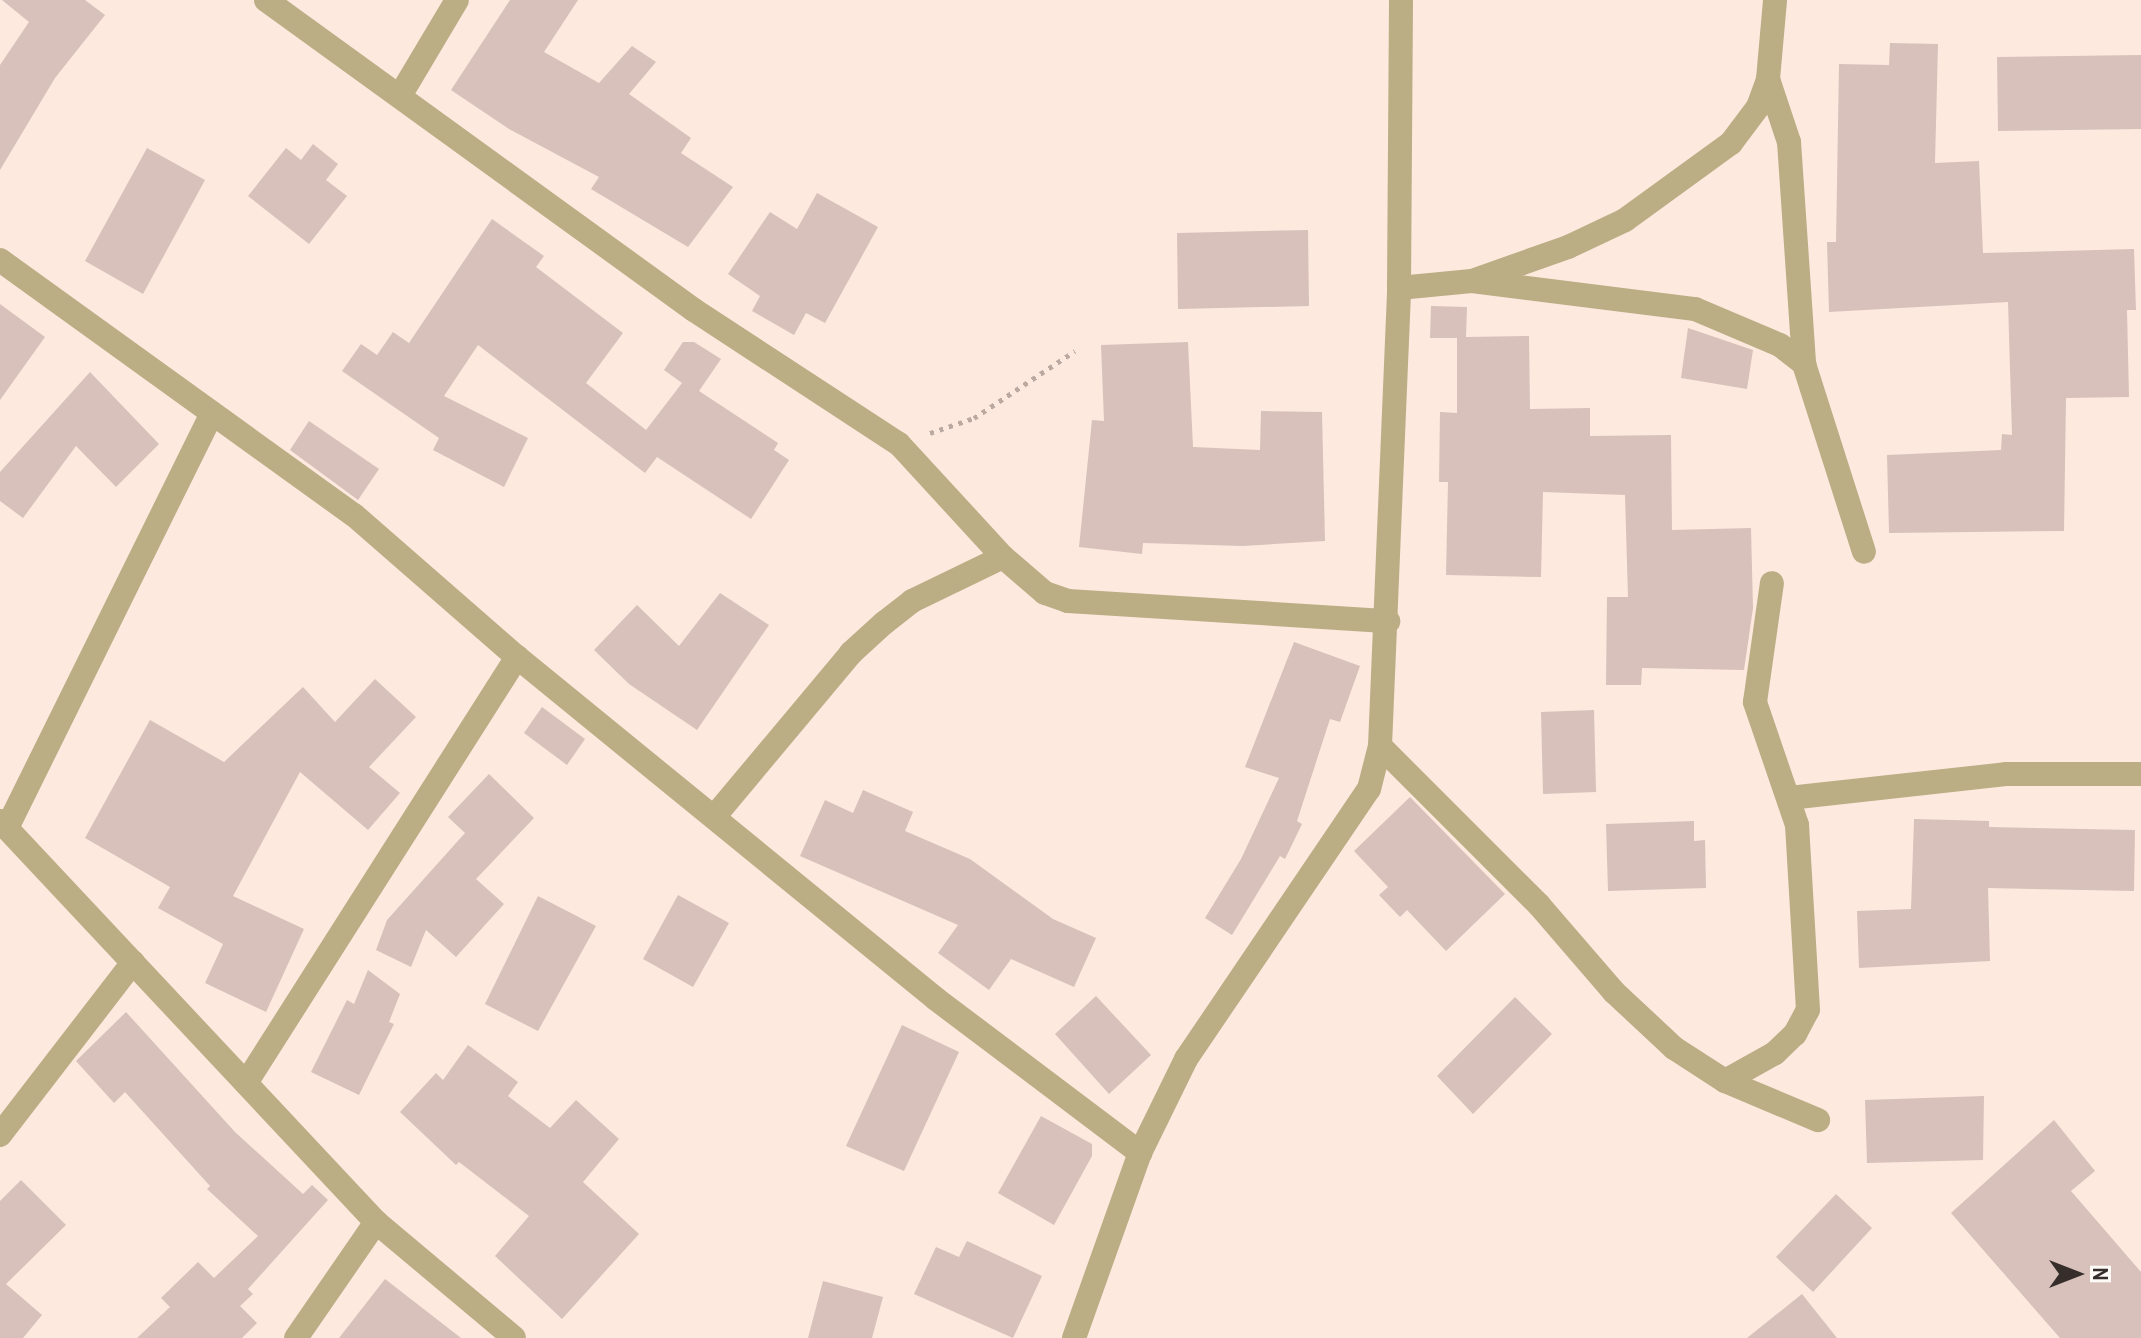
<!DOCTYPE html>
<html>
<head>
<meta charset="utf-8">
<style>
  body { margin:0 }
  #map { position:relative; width:2141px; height:1338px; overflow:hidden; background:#fee9de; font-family:"Archivo Narrow",sans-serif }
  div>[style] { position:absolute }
  .building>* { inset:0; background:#d7c1ba }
  .path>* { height:5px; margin-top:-2.5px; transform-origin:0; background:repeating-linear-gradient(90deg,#baa9a0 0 4px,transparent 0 10px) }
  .minor>* { height:24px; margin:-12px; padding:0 12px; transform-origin:12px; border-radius:12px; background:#bbae85 }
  span { translate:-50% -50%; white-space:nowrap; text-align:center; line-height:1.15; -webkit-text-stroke:8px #fefaf8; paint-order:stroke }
  .north { position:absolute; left:2037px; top:1234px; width:80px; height:80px; -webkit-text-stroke:6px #fefaf8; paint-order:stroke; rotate:90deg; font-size:22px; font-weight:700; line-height:32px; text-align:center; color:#362e2a }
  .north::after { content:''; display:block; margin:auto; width:28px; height:36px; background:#362e2a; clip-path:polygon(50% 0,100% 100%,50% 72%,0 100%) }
</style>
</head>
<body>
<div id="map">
  <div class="building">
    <i style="clip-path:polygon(2px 0,85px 0,105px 15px,55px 78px,0 170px,0 65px,29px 22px)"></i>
    <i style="clip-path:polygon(510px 0,578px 0,544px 52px,599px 83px,632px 46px,656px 62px,629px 94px,691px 138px,681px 153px,733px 187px,688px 247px,591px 189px,599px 177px,509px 129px,451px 90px)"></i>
    <i style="clip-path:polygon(1890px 43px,1938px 44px,1935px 163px,1979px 161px,1983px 253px,2134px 249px,2136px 310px,2127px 310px,2129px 397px,2066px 398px,2064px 531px,1889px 533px,1887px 455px,2001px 450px,2002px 434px,2012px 435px,2008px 302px,1829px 312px,1827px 242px,1836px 242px,1839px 64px,1889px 65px)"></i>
    <i style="clip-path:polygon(2141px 55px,2141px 129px,1998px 131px,1997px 57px)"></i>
    <i style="clip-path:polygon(313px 144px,338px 164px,326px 180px,347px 196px,309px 244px,248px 196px,286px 148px,301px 160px)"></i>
    <i style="clip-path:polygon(147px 148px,205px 180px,143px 294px,85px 261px)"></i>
    <i style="clip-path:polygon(817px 193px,878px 227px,825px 323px,806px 313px,794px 335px,752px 311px,760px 296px,728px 274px,770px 212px,797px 229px)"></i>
    <i style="clip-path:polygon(492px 219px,544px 256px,536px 267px,623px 333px,586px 383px,646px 430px,682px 383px,664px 370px,683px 342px,694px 342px,721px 359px,699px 391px,778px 443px,774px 450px,789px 460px,751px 519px,657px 457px,645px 473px,478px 345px,444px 396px,528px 438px,504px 487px,433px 450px,439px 438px,342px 371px,361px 344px,377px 355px,393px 332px,409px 343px)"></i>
    <i style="clip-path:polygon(1308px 230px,1309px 306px,1178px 309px,1177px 233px)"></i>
    <i style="clip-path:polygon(0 304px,45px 337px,0 400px)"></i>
    <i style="clip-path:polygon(1431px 306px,1467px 307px,1466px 337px,1529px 336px,1530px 409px,1590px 408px,1590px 436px,1671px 435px,1672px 530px,1751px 528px,1753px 608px,1744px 670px,1642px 668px,1641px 685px,1606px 685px,1607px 597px,1628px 597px,1625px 495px,1543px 492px,1541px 577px,1446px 575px,1448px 482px,1439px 482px,1440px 412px,1457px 413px,1457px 338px,1430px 338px)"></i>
    <i style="clip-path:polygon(1688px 328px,1753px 350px,1747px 389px,1681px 378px)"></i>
    <i style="clip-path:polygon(1188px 342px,1193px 447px,1260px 450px,1261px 411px,1322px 412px,1325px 541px,1243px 546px,1143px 543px,1142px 554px,1079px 547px,1092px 420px,1104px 421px,1101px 345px)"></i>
    <i style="clip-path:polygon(90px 372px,159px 444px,116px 487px,76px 446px,23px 518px,0 501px,0 472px)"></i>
    <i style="clip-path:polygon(309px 421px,379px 469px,358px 500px,290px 450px)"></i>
    <i style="clip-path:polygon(720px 593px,769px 625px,697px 730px,629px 684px,594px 650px,637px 605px,679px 646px)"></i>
    <i style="clip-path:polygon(1294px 642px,1360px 666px,1340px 722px,1330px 719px,1297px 821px,1302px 824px,1285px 859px,1280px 856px,1232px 935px,1205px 918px,1241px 859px,1279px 778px,1245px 767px)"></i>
    <i style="clip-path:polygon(375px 679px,416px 717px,369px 767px,400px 793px,368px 830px,300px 772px,233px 896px,304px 929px,266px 1012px,205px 983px,223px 944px,158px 908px,170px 887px,85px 838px,150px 720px,224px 762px,303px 687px,335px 722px)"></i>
    <i style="clip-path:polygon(542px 707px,585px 739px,567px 765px,524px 733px)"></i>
    <i style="clip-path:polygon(1594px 710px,1596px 792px,1543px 794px,1541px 712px)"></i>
    <i style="clip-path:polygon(489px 774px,534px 818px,476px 879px,504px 904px,456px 957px,426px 930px,411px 967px,376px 950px,387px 920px,465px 833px,448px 817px)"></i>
    <i style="clip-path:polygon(863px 790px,913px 812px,905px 831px,970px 859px,1053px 919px,1096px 938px,1074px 987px,1011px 959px,989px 990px,938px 953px,958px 925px,800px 856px,825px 800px,853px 813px)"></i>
    <i style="clip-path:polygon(1410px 797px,1505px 894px,1446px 951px,1407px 910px,1400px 917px,1379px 895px,1388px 887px,1354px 851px)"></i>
    <i style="clip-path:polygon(1914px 819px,1989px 821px,1989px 827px,2135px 830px,2134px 891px,1988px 888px,1990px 961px,1859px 968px,1857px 911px,1911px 909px)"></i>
    <i style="clip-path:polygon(1694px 821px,1694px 841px,1705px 840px,1706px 888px,1608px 891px,1606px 824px)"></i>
    <i style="clip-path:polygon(678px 895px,729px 923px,693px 987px,643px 959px)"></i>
    <i style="clip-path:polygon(538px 896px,596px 926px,538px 1031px,485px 1004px)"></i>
    <i style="clip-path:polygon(368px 970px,400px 994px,389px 1022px,394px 1024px,359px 1095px,311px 1072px,347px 1000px,354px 1004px)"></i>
    <i style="clip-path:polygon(1096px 996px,1151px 1055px,1109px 1094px,1055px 1034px)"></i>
    <i style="clip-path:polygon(1515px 997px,1552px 1034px,1473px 1114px,1437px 1076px)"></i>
    <i style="clip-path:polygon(126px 1012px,235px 1132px,303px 1194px,312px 1185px,328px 1200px,248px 1289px,253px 1294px,240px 1306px,257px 1323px,242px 1338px,137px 1338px,170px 1307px,161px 1298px,198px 1262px,214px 1278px,258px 1236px,207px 1189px,210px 1186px,125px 1092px,114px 1103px,76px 1061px)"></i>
    <i style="clip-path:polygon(902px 1025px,959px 1052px,904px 1171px,846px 1146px)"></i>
    <i style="clip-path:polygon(468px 1045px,518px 1082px,508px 1096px,550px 1128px,576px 1100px,619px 1139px,583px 1182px,639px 1234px,562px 1319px,495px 1256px,529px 1216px,459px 1162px,456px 1165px,400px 1112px,436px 1073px,443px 1080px)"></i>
    <i style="clip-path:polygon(1984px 1096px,1983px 1160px,1867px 1163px,1865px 1100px)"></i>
    <i style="clip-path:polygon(1041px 1116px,1092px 1144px,1092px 1156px,1054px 1225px,998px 1193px)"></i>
    <i style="clip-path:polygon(2054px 1120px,2095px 1171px,2071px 1191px,2141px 1272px,2141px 1338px,2060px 1338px,1951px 1213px)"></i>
    <i style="clip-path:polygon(21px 1180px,66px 1225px,6px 1284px,42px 1315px,23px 1338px,0 1338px,0 1201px)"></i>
    <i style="clip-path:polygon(1836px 1194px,1872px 1228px,1813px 1292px,1776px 1257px)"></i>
    <i style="clip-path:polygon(967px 1241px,1042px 1276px,1013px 1338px,914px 1294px,936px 1247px,959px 1257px)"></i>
    <i style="clip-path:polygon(385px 1279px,461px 1338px,339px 1338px)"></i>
    <i style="clip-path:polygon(823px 1281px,883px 1297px,872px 1338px,808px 1338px)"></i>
    <i style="clip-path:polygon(1802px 1294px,1837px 1338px,1747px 1338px)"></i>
  </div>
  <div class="path">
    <i style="left:930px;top:433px;width:46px;rotate:-18.8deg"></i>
    <i style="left:974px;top:418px;width:121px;rotate:-33.6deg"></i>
  </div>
  <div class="minor">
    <i style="left:266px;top:0;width:528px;rotate:35.92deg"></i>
    <i style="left:694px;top:310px;width:245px;rotate:33.2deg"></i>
    <i style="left:899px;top:444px;width:154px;rotate:47.4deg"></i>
    <i style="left:1003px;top:557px;width:55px;rotate:40.6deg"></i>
    <i style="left:1045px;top:593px;width:24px;rotate:19deg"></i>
    <i style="left:1068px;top:601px;width:321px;rotate:3.6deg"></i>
    <i style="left:1768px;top:79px;width:66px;rotate:71.6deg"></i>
    <i style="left:1789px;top:142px;width:223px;rotate:86.1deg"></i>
    <i style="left:401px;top:94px;width:109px;rotate:-59.2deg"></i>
    <i style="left:0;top:260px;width:436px;rotate:35.8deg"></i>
    <i style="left:354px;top:515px;width:216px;rotate:41.1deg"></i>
    <i style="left:517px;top:657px;width:541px;rotate:39.22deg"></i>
    <i style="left:936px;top:999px;width:256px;rotate:37deg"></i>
    <i style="left:1472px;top:281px;width:225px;rotate:7.2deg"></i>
    <i style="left:1695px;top:309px;width:92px;rotate:23deg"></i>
    <i style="left:1780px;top:345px;width:31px;rotate:38deg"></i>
    <i style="left:1804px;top:364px;width:197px;rotate:72.3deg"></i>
    <i style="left:1399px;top:288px;width:73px;rotate:-5.5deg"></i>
    <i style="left:1472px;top:281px;width:102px;rotate:-19.5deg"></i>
    <i style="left:1568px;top:247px;width:63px;rotate:-25.3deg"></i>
    <i style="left:1625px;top:220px;width:131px;rotate:-36deg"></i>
    <i style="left:1731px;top:143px;width:45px;rotate:-53.1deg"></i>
    <i style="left:1758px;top:107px;width:30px;rotate:-70deg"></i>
    <i style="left:1768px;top:79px;width:79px;rotate:-84.9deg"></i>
    <i style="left:1380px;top:746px;width:225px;rotate:45deg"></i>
    <i style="left:1539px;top:905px;width:115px;rotate:49.2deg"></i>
    <i style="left:1614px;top:992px;width:82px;rotate:43deg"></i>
    <i style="left:1674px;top:1048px;width:61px;rotate:32.9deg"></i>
    <i style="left:1725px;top:1081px;width:101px;rotate:22.8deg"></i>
    <i style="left:1789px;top:798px;width:218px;rotate:-6.3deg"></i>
    <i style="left:2006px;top:774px;width:135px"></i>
    <i style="left:714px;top:817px;width:214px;rotate:-50.1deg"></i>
    <i style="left:851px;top:653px;width:45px;rotate:-42.3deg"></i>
    <i style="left:884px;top:623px;width:36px;rotate:-38deg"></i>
    <i style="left:912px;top:601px;width:101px;rotate:-25.8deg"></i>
    <i style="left:0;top:821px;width:550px;rotate:46.84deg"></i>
    <i style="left:376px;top:1222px;width:180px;rotate:40deg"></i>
    <i style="left:7px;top:828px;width:462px;rotate:-63.7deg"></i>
    <i style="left:1725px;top:1081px;width:57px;rotate:-29.2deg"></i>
    <i style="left:1775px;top:1053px;width:28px;rotate:-44deg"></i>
    <i style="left:1795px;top:1034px;width:27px;rotate:-62deg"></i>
    <i style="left:1808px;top:1010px;width:185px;rotate:-93.4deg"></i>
    <i style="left:1797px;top:825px;width:130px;rotate:-108.9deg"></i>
    <i style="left:1755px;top:702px;width:120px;rotate:-81.9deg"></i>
    <i style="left:246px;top:1083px;width:505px;rotate:-57.54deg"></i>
    <i style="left:0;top:1135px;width:218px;rotate:-52.4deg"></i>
    <i style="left:296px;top:1338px;width:141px;rotate:-55.4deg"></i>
    <i style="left:1074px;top:1338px;width:196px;rotate:-70.4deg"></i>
    <i style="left:1140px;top:1153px;width:105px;rotate:-63.9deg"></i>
    <i style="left:1186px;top:1059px;width:326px;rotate:-55.9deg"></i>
    <i style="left:1369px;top:789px;width:44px;rotate:-75.7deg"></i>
    <i style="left:1380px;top:746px;width:458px;rotate:-87.6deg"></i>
    <i style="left:1399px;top:288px;width:288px;rotate:-89.6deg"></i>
  </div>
  <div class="north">N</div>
</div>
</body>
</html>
